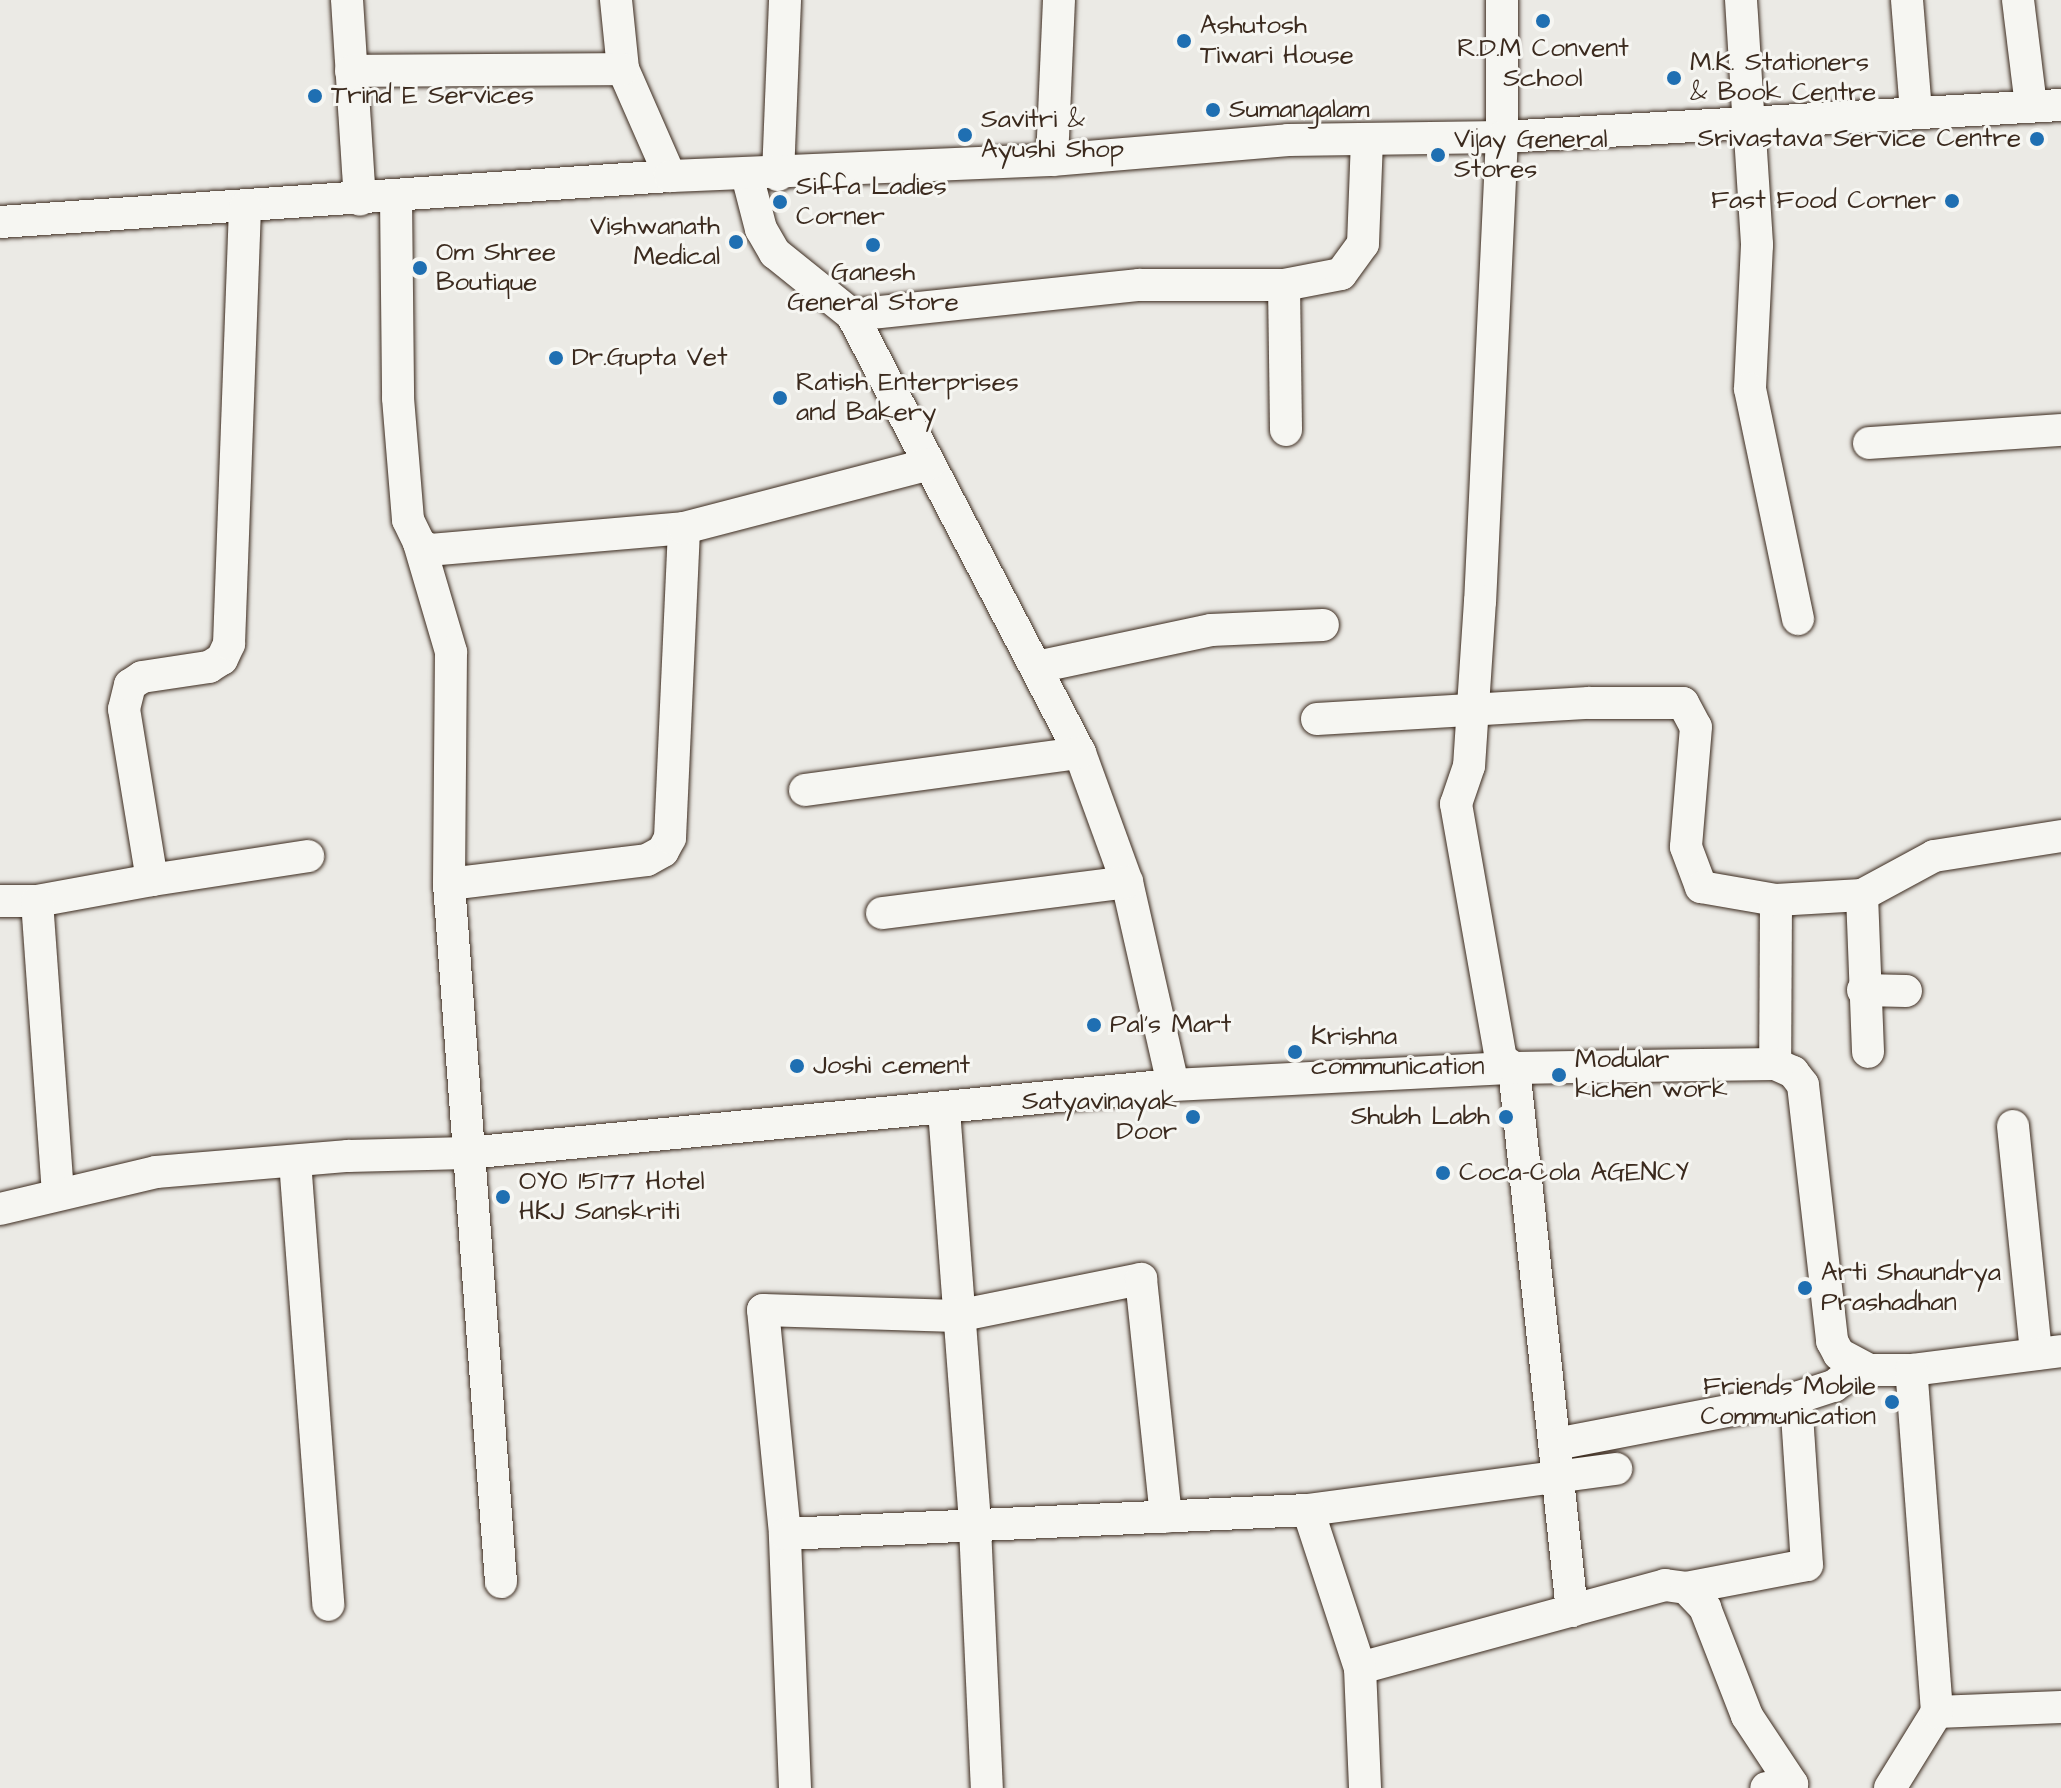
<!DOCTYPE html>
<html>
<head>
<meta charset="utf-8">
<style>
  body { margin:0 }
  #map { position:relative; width:2061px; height:1788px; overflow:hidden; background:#ebeae5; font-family:"Architects Daughter",sans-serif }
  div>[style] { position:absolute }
  .roads { filter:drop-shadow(0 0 2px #3b2a1e) drop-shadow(0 0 2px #3b2a1e) }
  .street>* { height:32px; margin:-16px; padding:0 16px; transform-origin:16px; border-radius:16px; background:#f6f6f2 }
  .dots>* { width:22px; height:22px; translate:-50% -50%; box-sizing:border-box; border:4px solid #f6f6f2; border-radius:50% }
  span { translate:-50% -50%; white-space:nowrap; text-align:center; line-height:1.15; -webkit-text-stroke:6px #f6f6f2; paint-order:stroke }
  .poi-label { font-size:26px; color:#3b2a1e }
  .left { translate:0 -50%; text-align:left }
  .right { translate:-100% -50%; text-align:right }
</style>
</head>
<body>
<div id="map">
  <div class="roads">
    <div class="street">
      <i style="left:347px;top:0;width:200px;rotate:86.3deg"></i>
      <i style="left:616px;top:0;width:69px;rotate:84.2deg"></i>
      <i style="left:623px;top:69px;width:117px;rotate:66.3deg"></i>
      <i style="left:1502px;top:0;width:137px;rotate:90deg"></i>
      <i style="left:1502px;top:137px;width:465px;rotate:92.7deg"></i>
      <i style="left:1480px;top:601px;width:165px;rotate:93.8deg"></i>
      <i style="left:1469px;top:766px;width:40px;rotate:108.9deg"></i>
      <i style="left:1456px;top:804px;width:259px;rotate:80deg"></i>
      <i style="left:1501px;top:1059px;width:16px;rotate:35deg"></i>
      <i style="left:1514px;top:1068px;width:546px;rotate:83.9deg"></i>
      <i style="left:1741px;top:0;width:111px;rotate:86.4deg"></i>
      <i style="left:1907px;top:0;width:113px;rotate:85.4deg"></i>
      <i style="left:2018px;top:0;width:107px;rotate:83deg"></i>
      <i style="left:351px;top:71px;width:272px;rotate:-0.4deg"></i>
      <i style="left:1749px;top:120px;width:125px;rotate:86.3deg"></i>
      <i style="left:1757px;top:245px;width:144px;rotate:92.8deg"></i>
      <i style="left:1750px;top:389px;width:235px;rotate:78.2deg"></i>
      <i style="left:1052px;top:160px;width:160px;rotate:-87.5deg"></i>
      <i style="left:747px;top:175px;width:56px;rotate:75.5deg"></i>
      <i style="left:761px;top:229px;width:28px;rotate:60deg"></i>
      <i style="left:775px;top:253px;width:99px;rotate:38.8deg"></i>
      <i style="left:852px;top:315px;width:494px;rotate:62.5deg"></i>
      <i style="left:1080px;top:753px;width:137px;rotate:70deg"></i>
      <i style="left:1127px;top:882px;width:208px;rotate:77.2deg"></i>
      <i style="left:778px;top:175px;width:175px;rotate:-87.7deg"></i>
      <i style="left:396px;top:197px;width:201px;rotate:89.4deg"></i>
      <i style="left:398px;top:398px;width:122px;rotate:85.3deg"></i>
      <i style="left:408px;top:520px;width:25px;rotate:64deg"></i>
      <i style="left:419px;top:543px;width:12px;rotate:35deg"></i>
      <i style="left:429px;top:550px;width:256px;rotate:-4.9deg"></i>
      <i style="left:0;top:222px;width:672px;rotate:-3.93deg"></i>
      <i style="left:670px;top:176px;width:382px;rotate:-2.4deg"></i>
      <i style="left:1052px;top:160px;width:237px;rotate:-4.8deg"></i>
      <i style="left:1288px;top:140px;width:214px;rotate:-0.8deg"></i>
      <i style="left:1502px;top:137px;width:560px;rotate:-3.28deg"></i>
      <i style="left:1284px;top:285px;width:145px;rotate:89.2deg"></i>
      <i style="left:852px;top:315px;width:289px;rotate:-6deg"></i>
      <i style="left:1139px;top:285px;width:145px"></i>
      <i style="left:1284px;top:285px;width:58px;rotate:-10.9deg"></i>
      <i style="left:1341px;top:274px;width:37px;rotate:-54deg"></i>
      <i style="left:1363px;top:244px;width:103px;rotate:-87.8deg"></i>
      <i style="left:1869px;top:443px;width:192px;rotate:-3.9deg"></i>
      <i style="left:419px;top:543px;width:114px;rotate:73.6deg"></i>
      <i style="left:451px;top:652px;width:232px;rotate:90.5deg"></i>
      <i style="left:1037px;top:667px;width:178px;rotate:-12deg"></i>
      <i style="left:1211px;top:630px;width:112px;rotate:-2.6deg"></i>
      <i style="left:1317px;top:719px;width:272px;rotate:-3.4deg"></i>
      <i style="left:1589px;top:703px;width:94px"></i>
      <i style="left:1683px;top:703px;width:27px;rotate:62deg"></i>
      <i style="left:1696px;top:727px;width:120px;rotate:94.8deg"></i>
      <i style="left:1686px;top:847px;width:43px;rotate:69.4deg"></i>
      <i style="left:1701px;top:887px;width:76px;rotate:9.8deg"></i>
      <i style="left:1776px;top:900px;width:164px;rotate:90.3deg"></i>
      <i style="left:805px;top:790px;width:277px;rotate:-7.7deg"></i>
      <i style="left:152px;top:880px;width:158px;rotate:-8.7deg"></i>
      <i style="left:1862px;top:895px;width:157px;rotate:87.8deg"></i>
      <i style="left:1776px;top:900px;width:86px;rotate:-3.3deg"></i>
      <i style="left:1862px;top:895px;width:82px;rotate:-28.4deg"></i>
      <i style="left:1934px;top:856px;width:129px;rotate:-8.9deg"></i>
      <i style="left:0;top:901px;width:37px"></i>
      <i style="left:37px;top:901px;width:117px;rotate:-10.3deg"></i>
      <i style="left:152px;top:880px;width:173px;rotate:-99.3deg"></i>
      <i style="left:124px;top:709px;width:25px;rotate:-76deg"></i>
      <i style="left:130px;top:685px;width:14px;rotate:-34deg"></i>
      <i style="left:142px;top:677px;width:68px;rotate:-8.5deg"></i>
      <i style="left:209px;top:667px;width:15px;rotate:-32deg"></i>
      <i style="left:222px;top:659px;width:17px;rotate:-65deg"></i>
      <i style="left:229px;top:644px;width:437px;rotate:-87.9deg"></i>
      <i style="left:37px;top:901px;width:292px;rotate:85.9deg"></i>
      <i style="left:882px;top:913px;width:247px;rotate:-7.2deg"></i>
      <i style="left:1863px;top:990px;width:43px;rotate:1.3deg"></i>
      <i style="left:944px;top:1110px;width:418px;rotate:85.7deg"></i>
      <i style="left:975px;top:1527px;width:261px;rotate:87.4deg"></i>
      <i style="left:2013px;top:1126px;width:229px;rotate:84.2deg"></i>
      <i style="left:295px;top:1161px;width:445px;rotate:85.7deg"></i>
      <i style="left:0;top:1209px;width:160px;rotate:-13.3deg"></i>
      <i style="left:156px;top:1172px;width:193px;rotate:-4.8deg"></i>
      <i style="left:348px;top:1156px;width:119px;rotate:-1.4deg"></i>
      <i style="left:467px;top:1153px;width:709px;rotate:-5.5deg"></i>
      <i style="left:1173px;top:1085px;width:341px;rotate:-2.9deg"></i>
      <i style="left:1514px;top:1068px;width:261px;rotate:-0.9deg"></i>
      <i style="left:1775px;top:1064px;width:20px;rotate:24deg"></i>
      <i style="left:1793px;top:1072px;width:16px;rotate:52deg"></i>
      <i style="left:1803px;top:1085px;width:258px;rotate:83.5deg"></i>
      <i style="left:1832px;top:1341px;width:15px;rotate:62deg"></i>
      <i style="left:1839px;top:1354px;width:34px;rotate:28deg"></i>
      <i style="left:1869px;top:1370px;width:42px"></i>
      <i style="left:1911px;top:1370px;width:151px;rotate:-7.2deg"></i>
      <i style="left:1556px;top:1444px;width:244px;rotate:-10.9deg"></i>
      <i style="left:1796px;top:1398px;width:40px;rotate:-18deg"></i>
      <i style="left:1834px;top:1386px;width:32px;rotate:-39deg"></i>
      <i style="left:1308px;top:1510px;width:311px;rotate:-7.6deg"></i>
      <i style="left:785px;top:1534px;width:225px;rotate:-95.6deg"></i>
      <i style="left:763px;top:1310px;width:194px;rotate:1.8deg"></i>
      <i style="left:957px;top:1316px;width:188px;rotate:-11.4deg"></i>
      <i style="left:1141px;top:1279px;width:239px;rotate:84deg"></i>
      <i style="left:501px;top:1582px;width:700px;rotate:-94.26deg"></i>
      <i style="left:449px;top:884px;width:199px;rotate:-6.9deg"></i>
      <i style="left:647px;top:860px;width:18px;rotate:-29deg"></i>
      <i style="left:663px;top:851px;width:15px;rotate:-62deg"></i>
      <i style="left:670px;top:838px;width:310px;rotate:-87.4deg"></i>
      <i style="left:684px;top:528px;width:253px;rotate:-14.6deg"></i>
      <i style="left:1686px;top:1588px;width:123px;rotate:-10.8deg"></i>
      <i style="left:1807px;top:1565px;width:167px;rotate:-93.8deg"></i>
      <i style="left:1360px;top:1668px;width:316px;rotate:-15.2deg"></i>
      <i style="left:1665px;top:1585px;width:21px;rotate:8deg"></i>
      <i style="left:1686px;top:1588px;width:28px;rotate:46deg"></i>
      <i style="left:1705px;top:1608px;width:116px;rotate:68.7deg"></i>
      <i style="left:1747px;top:1716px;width:82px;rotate:56.5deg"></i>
      <i style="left:1792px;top:1784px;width:26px;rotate:171deg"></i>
      <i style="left:1937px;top:1712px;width:124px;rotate:-2.3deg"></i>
      <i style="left:795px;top:1788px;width:254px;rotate:-92.3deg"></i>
      <i style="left:785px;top:1534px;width:524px;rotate:-2.63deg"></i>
      <i style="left:1308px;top:1510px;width:166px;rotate:71.8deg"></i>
      <i style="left:1360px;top:1668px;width:120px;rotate:87.6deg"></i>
      <i style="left:1890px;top:1788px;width:89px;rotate:-58.3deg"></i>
      <i style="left:1937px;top:1712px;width:343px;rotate:-94.3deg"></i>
    </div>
  </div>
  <div class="dots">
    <i style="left:1543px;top:21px;background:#1f6fb2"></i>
    <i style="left:1184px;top:41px;background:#1f6fb2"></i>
    <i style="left:1674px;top:78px;background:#1f6fb2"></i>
    <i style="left:315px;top:96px;background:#1f6fb2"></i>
    <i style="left:1213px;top:110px;background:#1f6fb2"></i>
    <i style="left:965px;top:135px;background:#1f6fb2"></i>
    <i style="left:2037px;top:139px;background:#1f6fb2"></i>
    <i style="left:1438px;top:155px;background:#1f6fb2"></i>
    <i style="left:1952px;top:201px;background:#1f6fb2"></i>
    <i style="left:780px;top:202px;background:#1f6fb2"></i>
    <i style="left:736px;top:242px;background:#1f6fb2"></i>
    <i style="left:873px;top:245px;background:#1f6fb2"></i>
    <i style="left:420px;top:268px;background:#1f6fb2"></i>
    <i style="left:556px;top:358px;background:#1f6fb2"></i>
    <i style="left:780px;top:398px;background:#1f6fb2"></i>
    <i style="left:1094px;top:1025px;background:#1f6fb2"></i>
    <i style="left:1295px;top:1052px;background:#1f6fb2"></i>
    <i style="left:797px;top:1066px;background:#1f6fb2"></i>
    <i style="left:1559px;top:1075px;background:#1f6fb2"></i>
    <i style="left:1193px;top:1117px;background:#1f6fb2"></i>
    <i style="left:1506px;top:1117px;background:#1f6fb2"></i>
    <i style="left:1443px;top:1173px;background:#1f6fb2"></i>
    <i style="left:503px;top:1197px;background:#1f6fb2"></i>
    <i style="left:1805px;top:1288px;background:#1f6fb2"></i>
    <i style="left:1892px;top:1402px;background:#1f6fb2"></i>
  </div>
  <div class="poi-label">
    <span class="left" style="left:1200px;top:41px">Ashutosh<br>Tiwari House</span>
    <span style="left:1543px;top:64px">R.D.M Convent<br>School</span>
    <span class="left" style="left:1690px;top:78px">M.K. Stationers<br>&amp; Book Centre</span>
    <span class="left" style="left:331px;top:96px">Trind E Services</span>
    <span class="left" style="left:1229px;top:110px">Sumangalam</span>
    <span class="left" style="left:981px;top:135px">Savitri &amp;<br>Ayushi Shop</span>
    <span class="right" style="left:2021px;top:139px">Srivastava Service Centre</span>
    <span class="left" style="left:1454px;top:155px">Vijay General<br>Stores</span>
    <span class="left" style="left:796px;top:202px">Siffa Ladies<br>Corner</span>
    <span class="right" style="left:1936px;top:201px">Fast Food Corner</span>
    <span class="right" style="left:720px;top:242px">Vishwanath<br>Medical</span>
    <span class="left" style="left:436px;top:268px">Om Shree<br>Boutique</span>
    <span style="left:873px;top:288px">Ganesh<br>General Store</span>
    <span class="left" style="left:572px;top:358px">Dr.Gupta Vet</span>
    <span class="left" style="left:796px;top:398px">Ratish Enterprises<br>and Bakery</span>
    <span class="left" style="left:1110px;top:1025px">Pal's Mart</span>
    <span class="left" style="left:1311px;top:1052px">Krishna<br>communication</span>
    <span class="left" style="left:1575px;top:1075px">Modular<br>kichen work</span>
    <span class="left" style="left:813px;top:1066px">Joshi cement</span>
    <span class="right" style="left:1177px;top:1117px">Satyavinayak<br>Door</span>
    <span class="right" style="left:1490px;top:1117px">Shubh Labh</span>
    <span class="left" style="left:1459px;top:1173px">Coca-Cola AGENCY</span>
    <span class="left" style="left:519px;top:1197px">OYO 15177 Hotel<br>HKJ Sanskriti</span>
    <span class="left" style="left:1821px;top:1288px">Arti Shaundrya<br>Prashadhan</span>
    <span class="right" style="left:1876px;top:1402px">Friends Mobile<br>Communication</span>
  </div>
</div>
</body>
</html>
